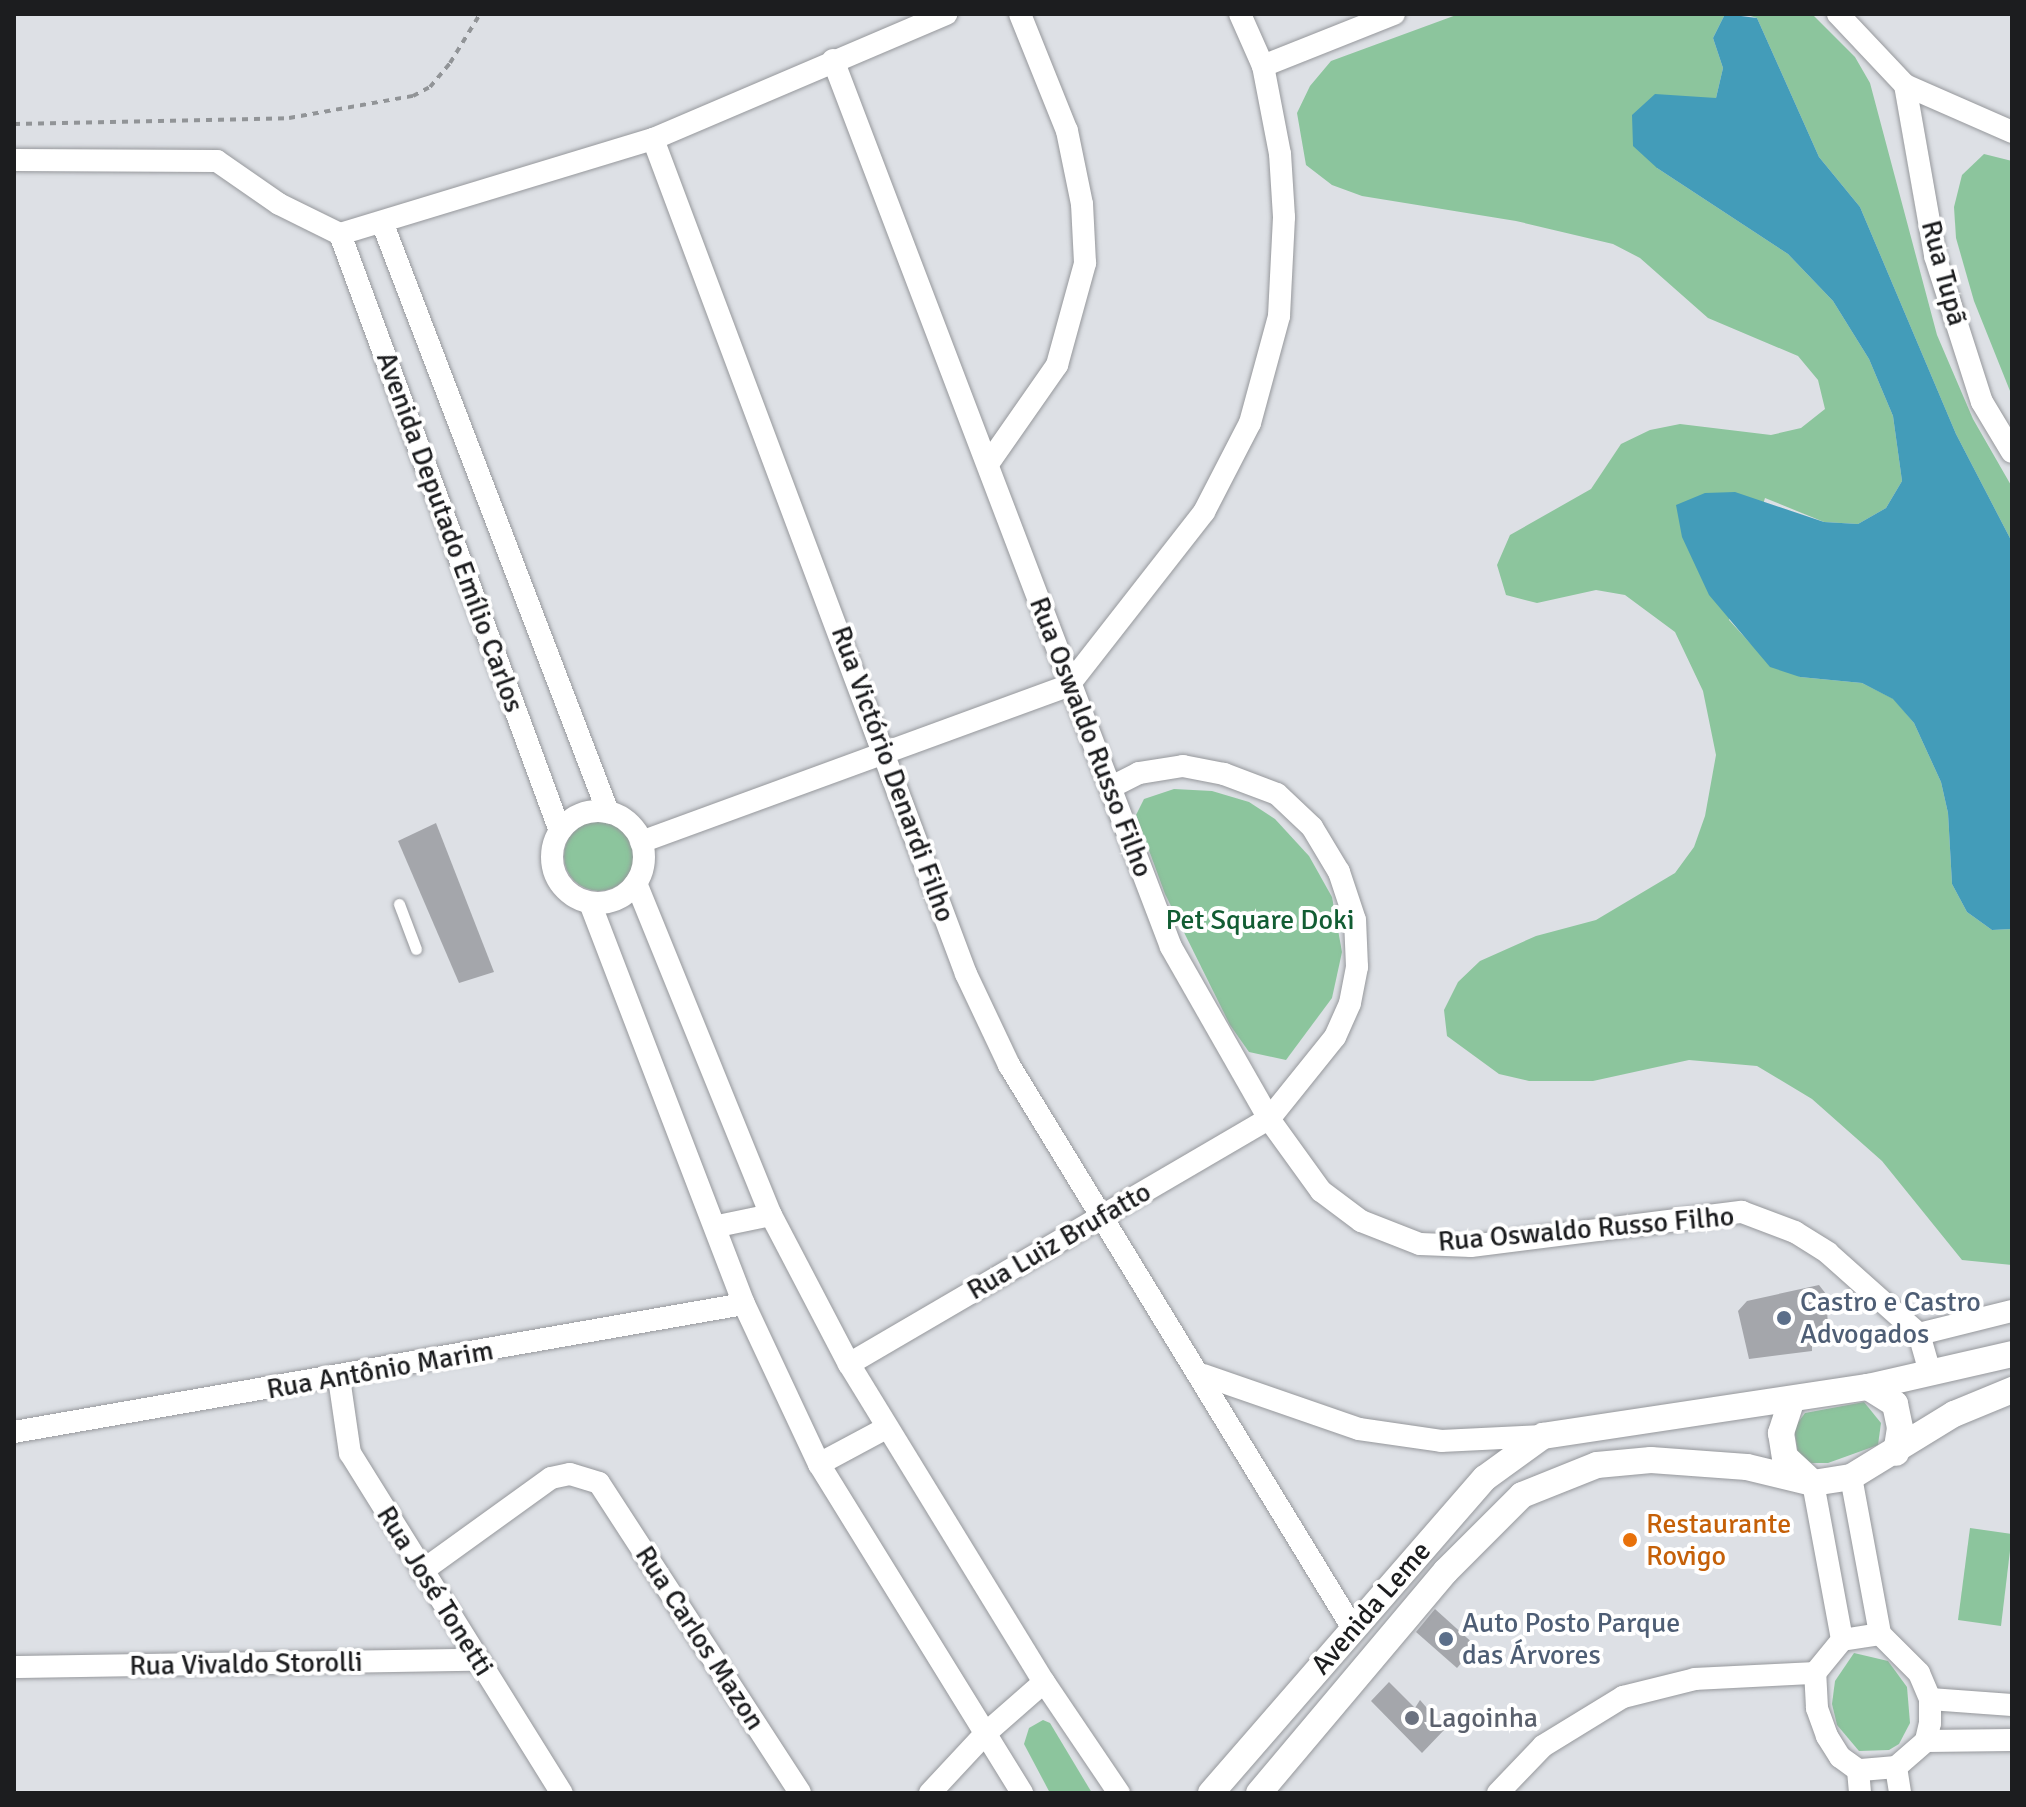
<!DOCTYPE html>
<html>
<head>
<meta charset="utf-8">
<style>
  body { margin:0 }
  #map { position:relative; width:2026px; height:1807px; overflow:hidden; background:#dde0e5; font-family:Signika,sans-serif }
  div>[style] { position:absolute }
  .green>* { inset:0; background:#8cc59d }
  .round { border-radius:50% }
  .water>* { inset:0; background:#439cb9 }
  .building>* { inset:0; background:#a4a6ab }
  .path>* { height:4px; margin-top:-2px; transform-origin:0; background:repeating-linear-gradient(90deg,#919497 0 6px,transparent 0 12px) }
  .roads { filter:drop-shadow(0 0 2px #96989c) drop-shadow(0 0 2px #96989c) }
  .service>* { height:11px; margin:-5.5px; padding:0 5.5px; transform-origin:5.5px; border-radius:5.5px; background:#fff }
  .minor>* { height:22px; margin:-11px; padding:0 11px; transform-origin:11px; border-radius:11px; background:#fff }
  .minor>.ring { margin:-11px; padding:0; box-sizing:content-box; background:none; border:22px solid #fff; border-radius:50% }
  .tertiary>* { height:26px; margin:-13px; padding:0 13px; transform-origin:13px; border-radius:13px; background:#fff }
  .dots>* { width:22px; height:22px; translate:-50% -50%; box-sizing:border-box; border:4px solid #fff; border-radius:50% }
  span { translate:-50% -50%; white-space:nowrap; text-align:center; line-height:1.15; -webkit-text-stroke:8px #fff; paint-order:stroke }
  .street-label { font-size:28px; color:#1c1d1f }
  .park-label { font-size:28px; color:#125d33 }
  .service-label { font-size:28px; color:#4e5e75 }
  .left { translate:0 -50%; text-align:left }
  .food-label { font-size:28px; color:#c56008 }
  .worship-label { font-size:28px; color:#5b616d }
  .frame { position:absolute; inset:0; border:16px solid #1c1d1f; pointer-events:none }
</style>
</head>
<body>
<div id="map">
  <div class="green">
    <i style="clip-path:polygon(1459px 14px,1725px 14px,1713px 38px,1723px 68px,1716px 98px,1657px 168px,1788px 254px,1833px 301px,1869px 359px,1893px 416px,1902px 481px,1886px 508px,1858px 524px,1824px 522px,1765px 498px,1729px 620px,1750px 643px,1800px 677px,1862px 683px,1894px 699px,1914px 723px,1941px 782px,1948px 813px,1952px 884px,1967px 912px,1992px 930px,2012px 929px,2012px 1265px,1962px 1260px,1882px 1161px,1812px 1099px,1757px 1066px,1689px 1060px,1593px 1081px,1529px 1081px,1499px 1074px,1447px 1036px,1444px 1010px,1458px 982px,1480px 961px,1536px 936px,1596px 920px,1675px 873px,1694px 847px,1705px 816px,1716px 755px,1703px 691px,1675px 632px,1625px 595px,1596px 590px,1537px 603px,1506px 595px,1497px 565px,1510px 535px,1591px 489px,1621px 444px,1650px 430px,1680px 424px,1771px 435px,1801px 428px,1825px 409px,1818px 380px,1798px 356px,1708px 318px,1640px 258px,1613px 244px,1516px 221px,1362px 196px,1332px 185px,1306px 165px,1297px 113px,1310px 86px,1331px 61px)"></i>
    <i style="clip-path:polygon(1744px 14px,1812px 14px,1855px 57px,1870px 83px,1937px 335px,1973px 419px,2012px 487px,2012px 542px,1956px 434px,1860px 207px,1819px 157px,1757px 18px)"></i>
    <i style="clip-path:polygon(1984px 154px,2012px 161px,2012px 396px,1974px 301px,1956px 238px,1954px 207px,1962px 175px)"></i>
    <i style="clip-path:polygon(1174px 789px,1212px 791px,1249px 802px,1275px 819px,1309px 856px,1332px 897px,1342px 952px,1332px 998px,1286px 1060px,1249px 1052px,1230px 1025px,1165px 894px,1136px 815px,1144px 799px)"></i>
    <i class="round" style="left:564px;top:821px;width:70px;height:70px"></i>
    <i style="clip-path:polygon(1864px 1402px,1881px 1423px,1878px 1445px,1828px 1463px,1811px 1463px,1798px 1453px,1794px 1428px,1805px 1413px)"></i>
    <i style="clip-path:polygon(1970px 1528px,2012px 1534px,2001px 1626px,1958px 1620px)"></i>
    <i style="clip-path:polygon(1854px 1653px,1888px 1661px,1907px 1687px,1910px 1723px,1899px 1744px,1889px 1750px,1859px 1751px,1837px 1725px,1832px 1704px,1835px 1681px)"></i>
    <i style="clip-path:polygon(1043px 1720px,1050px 1723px,1092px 1793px,1050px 1793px,1024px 1744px,1029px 1728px)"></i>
  </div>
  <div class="water">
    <i style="clip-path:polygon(1725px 14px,1757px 18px,1819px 157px,1860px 207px,1956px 434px,2012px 542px,2012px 929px,1992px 930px,1967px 912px,1952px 884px,1948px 813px,1941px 782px,1914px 723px,1893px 699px,1862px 683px,1800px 677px,1770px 667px,1709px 595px,1682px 537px,1676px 505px,1705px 493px,1735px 492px,1824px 522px,1858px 524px,1886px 508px,1902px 481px,1893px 416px,1869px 359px,1833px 301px,1788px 254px,1657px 168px,1633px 146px,1632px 115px,1655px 94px,1716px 98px,1723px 68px,1713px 38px)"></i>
  </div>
  <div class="building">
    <i style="clip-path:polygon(436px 823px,494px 972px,459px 983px,398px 841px)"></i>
    <i style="clip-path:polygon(1819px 1285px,1826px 1294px,1828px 1326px,1812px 1331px,1812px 1351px,1749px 1359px,1738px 1311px,1747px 1301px)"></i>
    <i style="clip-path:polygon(1435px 1609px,1476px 1646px,1457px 1668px,1416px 1632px)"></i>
    <i style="clip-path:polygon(1389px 1682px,1415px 1708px,1420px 1700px,1445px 1729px,1422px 1753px,1371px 1701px)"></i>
  </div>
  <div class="path">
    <i style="left:14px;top:124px;width:275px;rotate:-1.2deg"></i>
    <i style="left:289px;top:118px;width:126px;rotate:-10.1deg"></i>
    <i style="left:413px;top:96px;width:19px;rotate:-28deg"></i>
    <i style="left:430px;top:87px;width:31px;rotate:-50deg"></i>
    <i style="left:450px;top:63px;width:57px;rotate:-58.5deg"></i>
  </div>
  <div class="roads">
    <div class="service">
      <i style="left:399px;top:904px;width:48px;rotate:69.3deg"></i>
    </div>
    <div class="minor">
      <i style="left:1838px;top:14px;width:98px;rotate:46.7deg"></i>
      <i style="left:1905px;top:85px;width:117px;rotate:23.7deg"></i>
      <i style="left:833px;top:60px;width:949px;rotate:69.14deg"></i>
      <i style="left:1171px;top:947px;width:198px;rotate:60.3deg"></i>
      <i style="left:1269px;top:1119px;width:89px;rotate:54.2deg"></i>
      <i style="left:1321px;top:1191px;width:50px;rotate:36.9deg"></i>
      <i style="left:1361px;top:1221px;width:63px;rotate:21.3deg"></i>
      <i style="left:1420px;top:1244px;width:51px;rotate:2.2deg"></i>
      <i style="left:1471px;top:1246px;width:273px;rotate:-7.2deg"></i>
      <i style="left:1742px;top:1212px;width:57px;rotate:20.7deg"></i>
      <i style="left:1795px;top:1232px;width:39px;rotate:32deg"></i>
      <i style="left:1828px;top:1253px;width:122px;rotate:41.7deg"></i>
      <i style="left:1919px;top:1334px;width:37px;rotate:74deg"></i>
      <i style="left:1263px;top:66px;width:141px;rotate:-21.7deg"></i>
      <i style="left:1905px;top:85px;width:174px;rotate:80deg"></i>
      <i style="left:1935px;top:256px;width:153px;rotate:72.2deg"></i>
      <i style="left:1982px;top:402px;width:58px;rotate:59deg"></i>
      <i style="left:653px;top:139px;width:892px;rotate:69.45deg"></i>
      <i style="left:966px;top:974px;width:101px;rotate:64.7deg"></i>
      <i style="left:1009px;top:1065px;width:658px;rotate:58.6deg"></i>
      <i style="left:14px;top:160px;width:203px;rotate:0.3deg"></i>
      <i style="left:217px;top:161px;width:75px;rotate:34.7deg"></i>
      <i style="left:279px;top:204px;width:68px;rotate:26.2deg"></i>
      <i style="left:382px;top:222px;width:632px;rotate:69.04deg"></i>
      <i style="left:340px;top:234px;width:327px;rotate:-16.9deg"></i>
      <i style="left:653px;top:139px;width:319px;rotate:-23.1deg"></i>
      <i style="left:340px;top:234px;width:636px;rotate:69.77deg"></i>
      <i style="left:988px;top:464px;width:121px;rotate:-55.1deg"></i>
      <i style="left:1057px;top:365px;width:106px;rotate:-74.6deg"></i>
      <i style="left:1085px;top:263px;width:59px;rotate:-92.9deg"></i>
      <i style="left:1082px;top:204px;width:75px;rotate:-101.6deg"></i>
      <i style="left:1067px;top:131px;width:126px;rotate:-111.9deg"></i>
      <i class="ring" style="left:552px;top:811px;width:70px;height:70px"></i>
      <i style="left:641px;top:842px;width:455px;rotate:-20.1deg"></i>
      <i style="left:1068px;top:686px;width:221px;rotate:-52deg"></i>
      <i style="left:1204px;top:512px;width:100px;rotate:-62.7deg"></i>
      <i style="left:1250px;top:423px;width:111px;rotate:-74.8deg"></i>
      <i style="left:1279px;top:316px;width:99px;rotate:-87.1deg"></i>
      <i style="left:1284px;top:217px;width:63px;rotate:-93.6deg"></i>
      <i style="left:1280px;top:154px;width:90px;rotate:-100.9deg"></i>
      <i style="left:1263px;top:66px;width:57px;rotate:-113.9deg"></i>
      <i style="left:636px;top:883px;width:358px;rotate:67.9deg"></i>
      <i style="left:771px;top:1215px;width:168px;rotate:62.4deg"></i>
      <i style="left:849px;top:1364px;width:373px;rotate:58.5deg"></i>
      <i style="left:1044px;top:1682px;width:134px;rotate:56deg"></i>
      <i style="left:590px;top:903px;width:430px;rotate:69deg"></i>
      <i style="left:744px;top:1304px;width:177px;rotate:64.9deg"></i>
      <i style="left:819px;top:1464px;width:387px;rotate:58.3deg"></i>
      <i style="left:718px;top:1226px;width:54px;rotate:-11.7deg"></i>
      <i style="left:1919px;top:1334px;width:96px;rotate:-13.9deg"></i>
      <i style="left:849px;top:1364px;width:486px;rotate:-30.3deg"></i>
      <i style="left:1269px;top:1119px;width:105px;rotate:-51.2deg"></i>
      <i style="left:1335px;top:1037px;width:37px;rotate:-66deg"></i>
      <i style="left:1350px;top:1003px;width:37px;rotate:-79deg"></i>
      <i style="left:1357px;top:967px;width:47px;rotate:-92.4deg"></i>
      <i style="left:1355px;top:920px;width:51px;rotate:-108.4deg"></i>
      <i style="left:1339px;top:872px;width:52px;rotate:-121deg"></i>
      <i style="left:1312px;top:827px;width:48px;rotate:-136.7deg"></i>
      <i style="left:1277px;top:794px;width:57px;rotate:-159.3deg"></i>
      <i style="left:1224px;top:774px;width:42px;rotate:-169deg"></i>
      <i style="left:1183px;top:766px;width:45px;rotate:171deg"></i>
      <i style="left:1139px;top:773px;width:31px;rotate:153deg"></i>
      <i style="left:1203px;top:1375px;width:165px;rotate:19.1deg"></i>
      <i style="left:1359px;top:1429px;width:83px;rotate:8.3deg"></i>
      <i style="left:1441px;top:1441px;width:102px;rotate:-2.8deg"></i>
      <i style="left:339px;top:1378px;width:76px;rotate:81.7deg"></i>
      <i style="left:350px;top:1453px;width:401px;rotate:58.1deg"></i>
      <i style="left:14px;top:1432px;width:741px;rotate:-9.95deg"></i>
      <i style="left:819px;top:1464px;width:76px;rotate:-28.2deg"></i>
      <i style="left:1851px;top:1477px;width:160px;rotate:79.5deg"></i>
      <i style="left:1813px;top:1483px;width:160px;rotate:79.5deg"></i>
      <i style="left:422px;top:1571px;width:159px;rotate:-35.8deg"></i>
      <i style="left:551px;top:1478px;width:19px;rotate:-12deg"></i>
      <i style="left:570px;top:1474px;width:30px;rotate:17deg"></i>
      <i style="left:599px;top:1483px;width:369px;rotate:57deg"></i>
      <i style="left:1880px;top:1634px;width:55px;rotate:45deg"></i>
      <i style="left:1919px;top:1673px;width:28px;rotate:67deg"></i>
      <i style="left:1930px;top:1699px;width:24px;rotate:90deg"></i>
      <i style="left:1930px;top:1723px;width:18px;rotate:103deg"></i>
      <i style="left:1926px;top:1741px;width:40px;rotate:139deg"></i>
      <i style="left:1896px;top:1767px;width:38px;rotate:175deg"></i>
      <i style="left:1858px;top:1770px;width:22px;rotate:-144deg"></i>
      <i style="left:1840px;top:1757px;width:25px;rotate:-122deg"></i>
      <i style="left:1827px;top:1736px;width:30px;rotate:-110deg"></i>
      <i style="left:1817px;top:1708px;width:35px;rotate:-93deg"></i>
      <i style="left:1815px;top:1673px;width:43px;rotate:-50.7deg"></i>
      <i style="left:1842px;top:1640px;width:38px;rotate:-9deg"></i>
      <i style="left:14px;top:1667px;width:463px;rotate:-0.9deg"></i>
      <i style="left:1930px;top:1699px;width:82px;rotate:4.2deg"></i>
      <i style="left:1926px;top:1741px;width:86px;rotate:-0.7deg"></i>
      <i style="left:1896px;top:1767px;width:26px;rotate:81deg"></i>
      <i style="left:1858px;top:1770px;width:23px;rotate:85deg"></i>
      <i style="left:930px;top:1793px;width:82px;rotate:-47deg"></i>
      <i style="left:986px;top:1733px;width:77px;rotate:-41.3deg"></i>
      <i style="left:1498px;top:1793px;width:65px;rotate:-46.2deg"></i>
      <i style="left:1543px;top:1746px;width:94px;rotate:-31.5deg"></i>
      <i style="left:1623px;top:1697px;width:74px;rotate:-14deg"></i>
      <i style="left:1695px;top:1679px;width:120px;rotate:-2.9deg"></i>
    </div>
    <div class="tertiary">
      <i style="left:1868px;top:1387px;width:32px;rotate:32deg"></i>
      <i style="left:1895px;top:1404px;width:25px;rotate:78deg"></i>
      <i style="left:1900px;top:1428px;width:25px;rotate:99deg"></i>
      <i style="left:1792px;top:1399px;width:36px;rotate:108deg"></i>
      <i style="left:1781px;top:1433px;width:24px;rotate:81deg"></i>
      <i style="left:1785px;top:1457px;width:37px;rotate:43deg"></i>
      <i style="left:1211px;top:1793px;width:417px;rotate:-49deg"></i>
      <i style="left:1485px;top:1478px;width:72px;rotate:-35.9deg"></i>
      <i style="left:1543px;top:1436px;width:329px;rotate:-8.6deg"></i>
      <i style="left:1868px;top:1387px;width:148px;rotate:-12.9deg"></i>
      <i style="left:1259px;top:1793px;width:290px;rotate:-49.9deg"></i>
      <i style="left:1446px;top:1571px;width:107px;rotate:-45deg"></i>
      <i style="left:1522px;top:1495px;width:81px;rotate:-21.8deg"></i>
      <i style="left:1597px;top:1465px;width:54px;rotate:-5.3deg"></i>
      <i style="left:1651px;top:1460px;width:96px;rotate:4.2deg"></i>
      <i style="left:1747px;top:1467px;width:68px;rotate:13.6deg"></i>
      <i style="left:1813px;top:1483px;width:38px;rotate:-9deg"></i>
      <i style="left:1851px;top:1477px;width:121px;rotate:-31.5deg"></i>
      <i style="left:1954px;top:1414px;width:63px;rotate:-22.5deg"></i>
    </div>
  </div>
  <div class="dots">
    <i style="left:1784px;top:1318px;background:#5c6f8a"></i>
    <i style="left:1630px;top:1540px;background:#e8710a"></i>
    <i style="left:1446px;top:1639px;background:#5c6f8a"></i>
    <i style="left:1412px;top:1718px;background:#6b7280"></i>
  </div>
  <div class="street-label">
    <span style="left:1944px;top:273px;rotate:75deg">Rua Tupã</span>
    <span style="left:450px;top:532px;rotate:70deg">Avenida Deputado Emílio Carlos</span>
    <span style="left:1091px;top:737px;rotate:69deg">Rua Oswaldo Russo Filho</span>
    <span style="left:893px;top:774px;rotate:70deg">Rua Victório Denardi Filho</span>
    <span style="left:1586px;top:1229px;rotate:-5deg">Rua Oswaldo Russo Filho</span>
    <span style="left:1059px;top:1241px;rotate:-30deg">Rua Luiz Brufatto</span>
    <span style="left:380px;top:1370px;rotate:-10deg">Rua Antônio Marim</span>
    <span style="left:435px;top:1591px;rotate:58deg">Rua José Tonetti</span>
    <span style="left:1371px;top:1608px;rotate:-49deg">Avenida Leme</span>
    <span style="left:700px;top:1638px;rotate:57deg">Rua Carlos Mazon</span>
    <span style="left:246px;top:1664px;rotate:-1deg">Rua Vivaldo Storolli</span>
  </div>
  <div class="park-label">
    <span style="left:1260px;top:920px">Pet Square Doki</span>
  </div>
  <div class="service-label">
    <span class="left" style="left:1800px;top:1318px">Castro e Castro<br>Advogados</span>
    <span class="left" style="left:1462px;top:1639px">Auto Posto Parque<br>das Árvores</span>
  </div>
  <div class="food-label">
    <span class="left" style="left:1646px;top:1540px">Restaurante<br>Rovigo</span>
  </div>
  <div class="worship-label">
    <span class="left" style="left:1428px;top:1718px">Lagoinha</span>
  </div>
  <div class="frame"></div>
</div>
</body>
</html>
